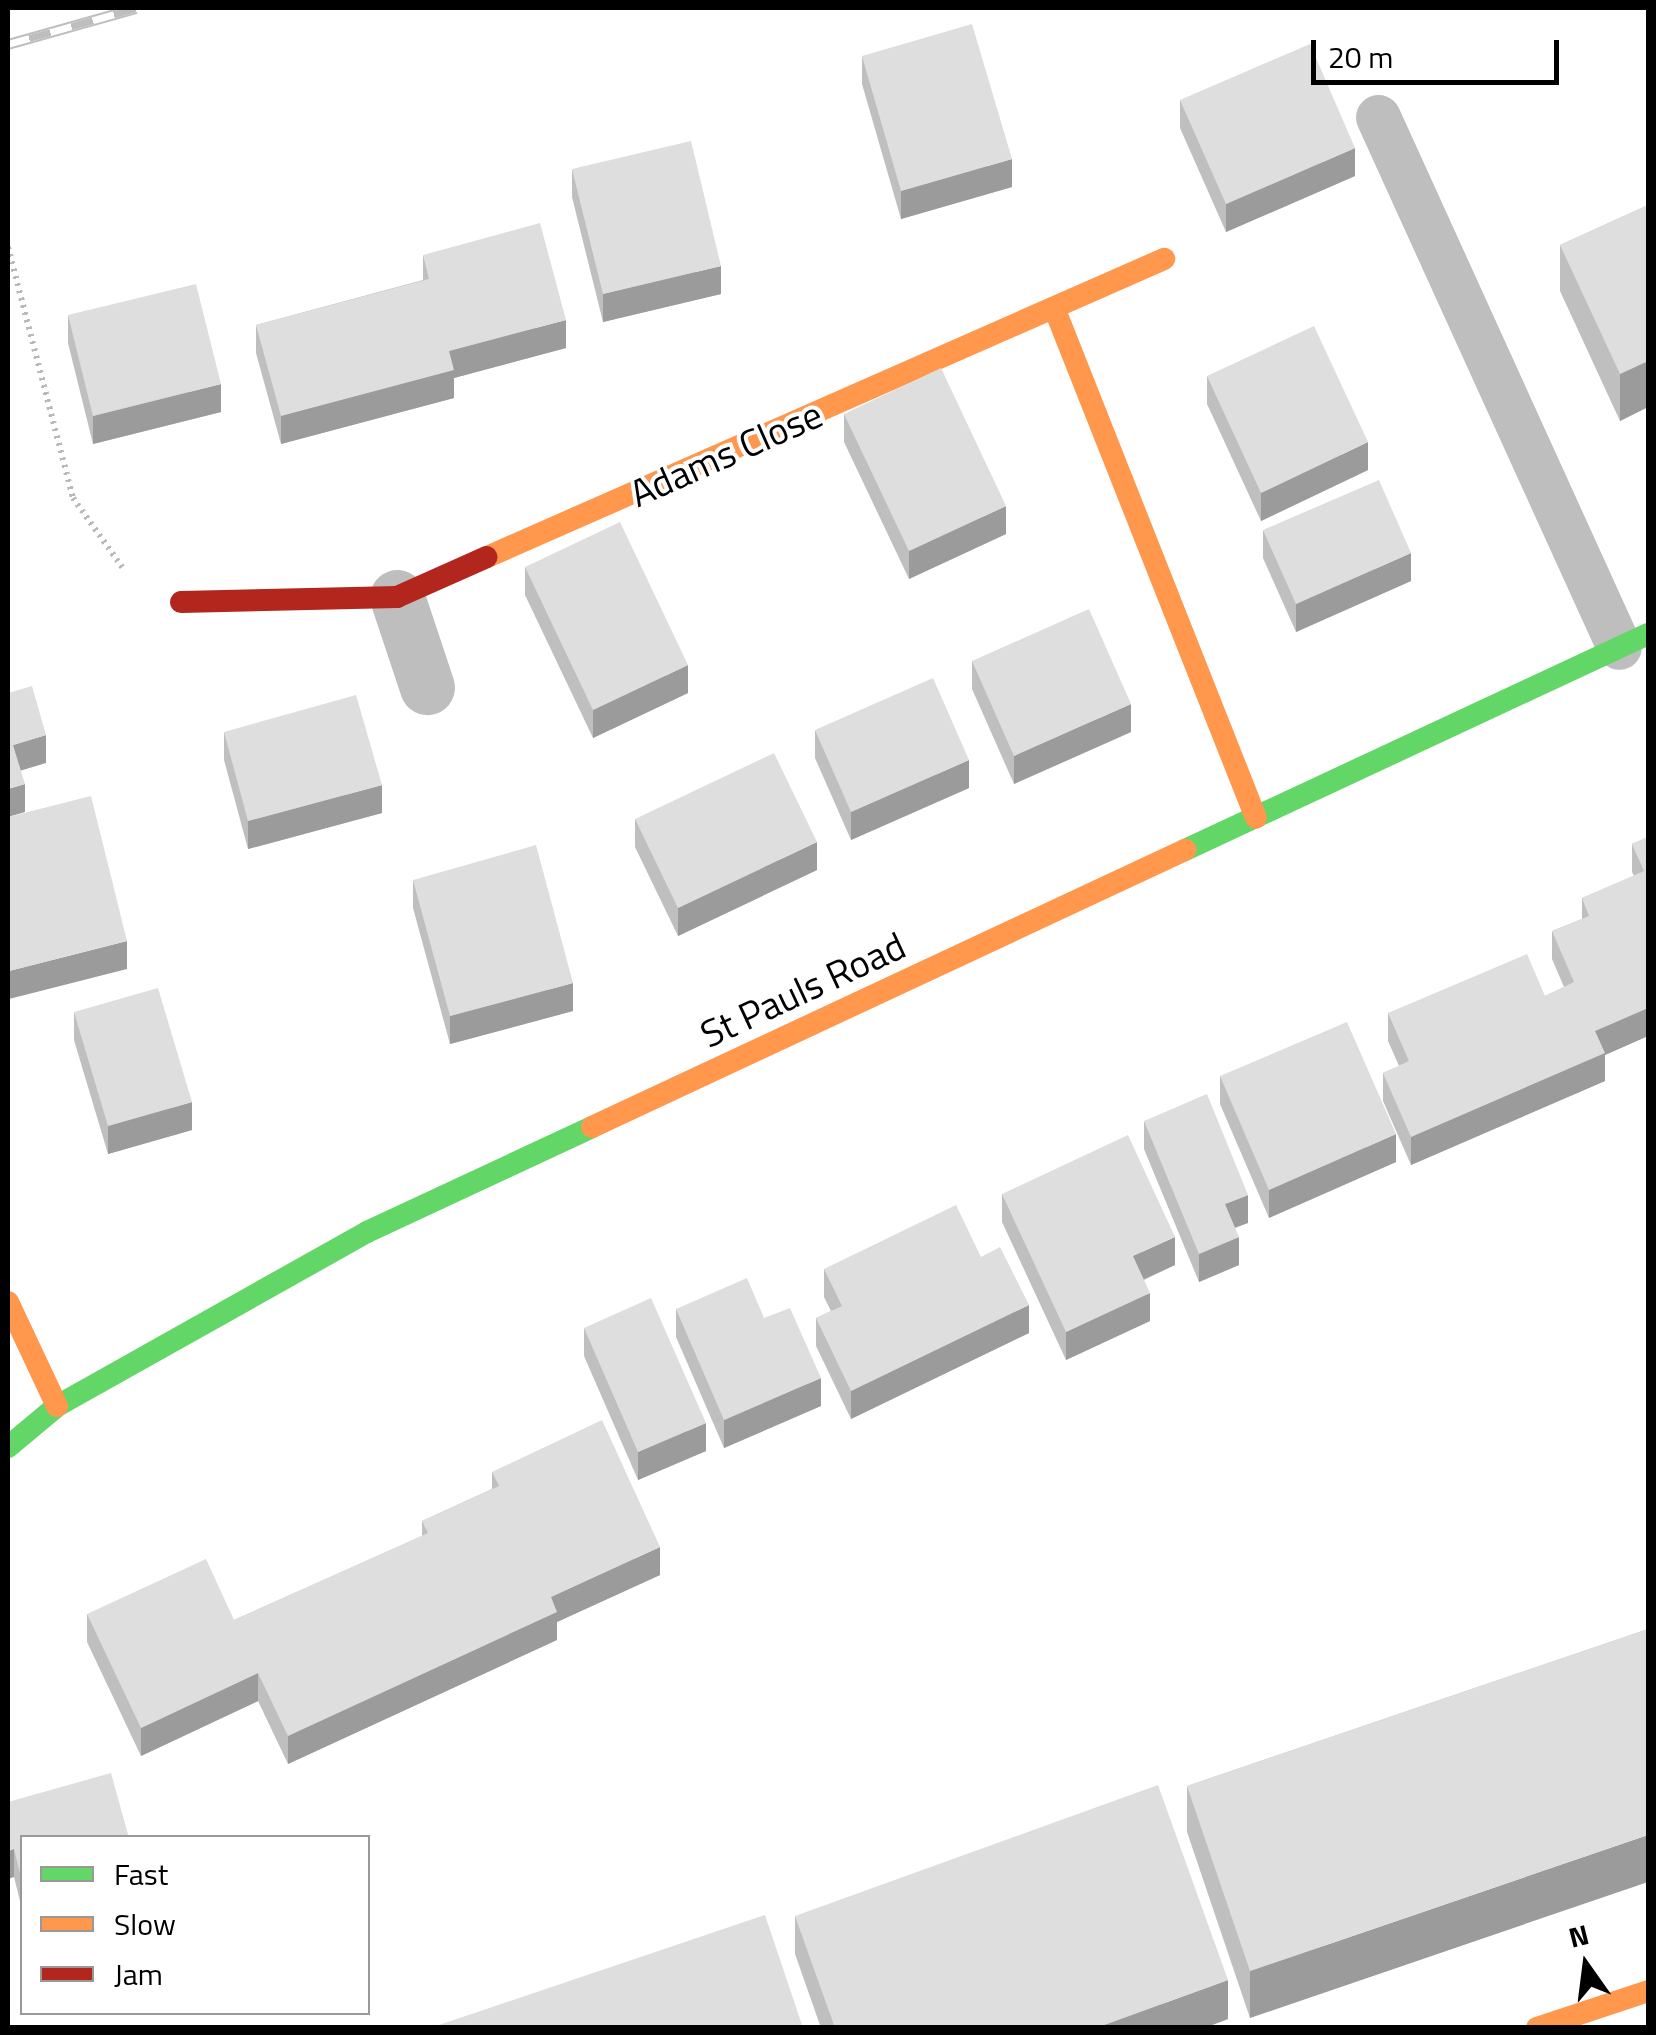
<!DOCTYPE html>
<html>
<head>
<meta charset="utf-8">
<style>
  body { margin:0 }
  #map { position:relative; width:1656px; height:2035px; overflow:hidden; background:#fff; font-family:"Titillium Web",sans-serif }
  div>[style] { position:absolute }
  .path>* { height:6px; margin-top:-3px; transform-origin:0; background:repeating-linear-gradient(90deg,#b9b9b9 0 2.5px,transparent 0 7.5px) }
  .lane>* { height:45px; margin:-22.5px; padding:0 22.5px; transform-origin:22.5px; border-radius:22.5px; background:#bebebe }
  .street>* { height:55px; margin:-27.5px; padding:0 27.5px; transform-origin:27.5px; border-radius:27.5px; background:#bebebe }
  .fast>* { height:22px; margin:-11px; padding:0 11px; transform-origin:11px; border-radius:11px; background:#63d668 }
  .slow>* { height:22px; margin:-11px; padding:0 11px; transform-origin:11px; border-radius:11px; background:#ff974d }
  .jam>* { height:22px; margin:-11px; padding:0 11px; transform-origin:11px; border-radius:11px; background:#b3261e }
  .rail>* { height:11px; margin-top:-5.5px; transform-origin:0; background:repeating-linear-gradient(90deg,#fff 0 22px,#bebebe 0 44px); box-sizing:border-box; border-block:2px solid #bebebe }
  .wall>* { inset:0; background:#bfbfbf }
  .shaded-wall>* { inset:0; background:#9b9b9b }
  .building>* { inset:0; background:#dedede }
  span { translate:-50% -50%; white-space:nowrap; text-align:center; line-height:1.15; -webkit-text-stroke:8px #fff; paint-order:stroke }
  .street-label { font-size:38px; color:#000 }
  .frame { position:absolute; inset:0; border:10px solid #000; pointer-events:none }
  .legend { position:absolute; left:20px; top:1835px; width:350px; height:180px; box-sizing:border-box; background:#fff; border:2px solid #999; margin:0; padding:12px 18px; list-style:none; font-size:30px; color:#000 }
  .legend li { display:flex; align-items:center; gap:20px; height:50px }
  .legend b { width:50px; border:2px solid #999 }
  .north { position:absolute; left:1536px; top:1915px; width:100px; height:100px; -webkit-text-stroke:8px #fff; paint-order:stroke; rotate:346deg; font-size:28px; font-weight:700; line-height:40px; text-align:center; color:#000 }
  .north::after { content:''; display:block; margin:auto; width:35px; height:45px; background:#000; clip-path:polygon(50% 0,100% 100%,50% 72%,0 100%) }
  .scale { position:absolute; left:1311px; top:40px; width:248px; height:45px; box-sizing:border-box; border:5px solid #000; border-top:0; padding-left:12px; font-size:30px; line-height:35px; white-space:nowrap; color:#000; -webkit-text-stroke:8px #fff; paint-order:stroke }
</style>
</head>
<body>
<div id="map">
  <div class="path">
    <i style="left:8px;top:247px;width:259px;rotate:75.5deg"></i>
    <i style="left:73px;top:498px;width:85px;rotate:54.6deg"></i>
  </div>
  <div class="lane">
    <i style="left:1378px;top:117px;width:582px;rotate:65.55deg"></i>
  </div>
  <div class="street">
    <i style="left:397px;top:597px;width:95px;rotate:71.6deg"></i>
  </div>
  <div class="fast">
    <i style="left:1185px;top:850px;width:511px;rotate:-25.01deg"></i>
    <i style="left:8px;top:1447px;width:64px;rotate:-39.9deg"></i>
    <i style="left:57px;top:1406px;width:355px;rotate:-29.3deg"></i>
    <i style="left:367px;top:1232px;width:248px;rotate:-25deg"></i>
  </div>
  <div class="slow">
    <i style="left:1055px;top:310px;width:546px;rotate:68.41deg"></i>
    <i style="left:487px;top:557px;width:740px;rotate:-23.76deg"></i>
    <i style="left:592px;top:1127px;width:655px;rotate:-25.04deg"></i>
    <i style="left:8px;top:1302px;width:115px;rotate:64.8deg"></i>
    <i style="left:1537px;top:2028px;width:117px;rotate:-18.4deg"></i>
  </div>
  <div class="jam">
    <i style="left:181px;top:602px;width:216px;rotate:-1.3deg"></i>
    <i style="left:397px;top:597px;width:98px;rotate:-24deg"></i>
  </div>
  <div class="rail">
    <i style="left:8px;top:44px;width:133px;rotate:-15.7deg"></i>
  </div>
  <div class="wall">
    <i style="clip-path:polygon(862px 56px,1012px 187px,901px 219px,862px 84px)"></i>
    <i style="clip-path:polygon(1180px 100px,1355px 176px,1226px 232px,1180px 128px)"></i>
    <i style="clip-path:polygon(572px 169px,721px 294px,603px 322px,572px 197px)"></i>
    <i style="clip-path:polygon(1648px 205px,1648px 407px,1620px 421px,1560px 291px,1560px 245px)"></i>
    <i style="clip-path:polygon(423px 255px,566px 348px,454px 378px,454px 398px,281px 444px,256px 353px,256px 325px,423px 280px)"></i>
    <i style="clip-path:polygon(68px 315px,221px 412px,93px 444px,68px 343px)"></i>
    <i style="clip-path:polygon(1207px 376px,1368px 470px,1261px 521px,1207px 404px)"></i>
    <i style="clip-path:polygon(844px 414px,1006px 534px,909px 579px,844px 442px)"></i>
    <i style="clip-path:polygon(1263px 530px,1411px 581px,1296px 632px,1263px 558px)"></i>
    <i style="clip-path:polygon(525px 567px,688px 693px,593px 738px,525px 595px)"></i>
    <i style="clip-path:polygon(972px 661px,1131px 732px,1014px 784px,972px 689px)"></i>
    <i style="clip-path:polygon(815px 730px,969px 788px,851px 840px,815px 758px)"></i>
    <i style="clip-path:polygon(224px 732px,382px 813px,248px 849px,224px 760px)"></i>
    <i style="clip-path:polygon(635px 819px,817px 870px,678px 936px,635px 847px)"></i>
    <i style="clip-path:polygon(1648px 837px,1648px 1036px,1605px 1055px,1605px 1081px,1411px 1165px,1383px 1101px,1383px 1073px,1399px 1066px,1388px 1041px,1388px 1013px,1545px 996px,1564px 987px,1552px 959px,1552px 931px,1582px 919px,1582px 898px,1634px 876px,1632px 872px,1632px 844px)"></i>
    <i style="clip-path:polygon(413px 880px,573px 1011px,450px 1044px,413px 908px)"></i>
    <i style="clip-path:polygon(74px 1012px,192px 1130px,108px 1154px,74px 1040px)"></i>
    <i style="clip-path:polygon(1220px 1076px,1396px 1162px,1269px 1218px,1220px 1104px)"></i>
    <i style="clip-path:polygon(1144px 1121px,1248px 1223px,1235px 1228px,1239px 1265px,1199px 1282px,1144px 1149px)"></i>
    <i style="clip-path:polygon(1002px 1194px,1175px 1265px,1144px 1280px,1150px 1321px,1066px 1360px,1002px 1222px)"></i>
    <i style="clip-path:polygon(981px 1257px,1029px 1333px,851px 1419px,816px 1346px,816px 1318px,831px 1311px,824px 1297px,824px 1269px)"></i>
    <i style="clip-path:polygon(676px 1309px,764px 1318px,821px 1406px,724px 1448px,676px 1337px)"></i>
    <i style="clip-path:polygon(584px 1328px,706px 1451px,638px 1480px,584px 1356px)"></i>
    <i style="clip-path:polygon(492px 1472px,660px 1575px,557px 1622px,557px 1640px,288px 1764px,258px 1701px,141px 1756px,87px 1642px,87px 1614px,234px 1620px,422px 1536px,422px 1521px,492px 1489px)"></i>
    <i style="clip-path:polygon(1648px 1629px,1250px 2018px,1187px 1832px,1187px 1786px)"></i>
    <i style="clip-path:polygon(8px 1802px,22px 1838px,22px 1909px,14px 1877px)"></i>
    <i style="clip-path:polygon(795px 1916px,1228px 2019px,1204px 2028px,821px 2028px,795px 1954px)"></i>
  </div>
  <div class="shaded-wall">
    <i style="clip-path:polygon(1355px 148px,1355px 176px,1226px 232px,1226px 204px)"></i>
    <i style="clip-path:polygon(1012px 159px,1012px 187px,901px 219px,901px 191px)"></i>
    <i style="clip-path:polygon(721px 266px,721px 294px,603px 322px,603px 294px)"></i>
    <i style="clip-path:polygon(566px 320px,566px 348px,454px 378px,454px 398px,281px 444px,281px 416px,449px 351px)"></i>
    <i style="clip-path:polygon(1648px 361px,1648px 407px,1620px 421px,1620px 374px)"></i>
    <i style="clip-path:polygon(221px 384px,221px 412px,93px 444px,93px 416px)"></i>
    <i style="clip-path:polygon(1368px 442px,1368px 470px,1261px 521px,1261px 493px)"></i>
    <i style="clip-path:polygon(1006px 506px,1006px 534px,909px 579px,909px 551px)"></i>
    <i style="clip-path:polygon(1411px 553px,1411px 581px,1296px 632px,1296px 604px)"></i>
    <i style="clip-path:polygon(688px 665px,688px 693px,593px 738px,593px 710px)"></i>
    <i style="clip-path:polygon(1131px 704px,1131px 732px,1014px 784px,1014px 756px)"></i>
    <i style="clip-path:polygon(46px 735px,46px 763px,13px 773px,13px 745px)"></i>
    <i style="clip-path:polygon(969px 760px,969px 788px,851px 840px,851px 812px)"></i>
    <i style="clip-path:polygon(25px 784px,25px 812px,8px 817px,8px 789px)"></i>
    <i style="clip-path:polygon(382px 785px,382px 813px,248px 849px,248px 821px)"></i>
    <i style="clip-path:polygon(817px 842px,817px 870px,678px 936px,678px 908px)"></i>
    <i style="clip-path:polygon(127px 941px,127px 969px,9px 999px,9px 971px)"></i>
    <i style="clip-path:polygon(573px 983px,573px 1011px,450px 1044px,450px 1016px)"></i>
    <i style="clip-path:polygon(1648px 1008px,1648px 1036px,1605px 1055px,1605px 1081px,1411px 1165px,1411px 1137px,1595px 1031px)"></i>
    <i style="clip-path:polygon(192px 1102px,192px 1130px,108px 1154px,108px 1126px)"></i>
    <i style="clip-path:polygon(1396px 1134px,1396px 1162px,1269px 1218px,1269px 1190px)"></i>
    <i style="clip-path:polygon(1248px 1195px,1248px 1223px,1225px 1231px,1225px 1204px)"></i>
    <i style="clip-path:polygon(1175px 1237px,1175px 1265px,1133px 1284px,1133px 1256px)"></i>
    <i style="clip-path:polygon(1239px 1237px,1239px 1265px,1199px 1282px,1199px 1254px)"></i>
    <i style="clip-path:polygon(1150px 1293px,1150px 1321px,1066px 1360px,1066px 1332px)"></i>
    <i style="clip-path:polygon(1029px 1305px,1029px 1333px,851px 1419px,851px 1391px)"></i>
    <i style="clip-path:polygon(821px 1378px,821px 1406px,724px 1448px,724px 1420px)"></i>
    <i style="clip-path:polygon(706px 1423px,706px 1451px,638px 1480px,638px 1452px)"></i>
    <i style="clip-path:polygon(660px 1547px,660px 1575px,557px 1622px,557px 1640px,288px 1764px,288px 1736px,551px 1597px)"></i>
    <i style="clip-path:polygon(258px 1673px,258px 1701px,141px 1756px,141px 1728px)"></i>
    <i style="clip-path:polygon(1648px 1835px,1648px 1882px,1250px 2018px,1250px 1971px)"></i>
    <i style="clip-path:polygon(14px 1849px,14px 1877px,8px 1879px,8px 1851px)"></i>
    <i style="clip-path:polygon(1228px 1980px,1228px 2019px,1204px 2028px,1096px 2028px)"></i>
  </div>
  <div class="building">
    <i style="clip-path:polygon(972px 24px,1012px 159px,901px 191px,862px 56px)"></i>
    <i style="clip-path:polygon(1310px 44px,1355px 148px,1226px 204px,1180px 100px)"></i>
    <i style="clip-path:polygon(691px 141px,721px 266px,603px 294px,572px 169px)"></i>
    <i style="clip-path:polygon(1648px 205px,1648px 361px,1620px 374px,1560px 245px)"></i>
    <i style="clip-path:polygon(540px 223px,566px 320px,449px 351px,454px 370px,281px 416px,256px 325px,429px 279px,423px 255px)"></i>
    <i style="clip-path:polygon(196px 284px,221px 384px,93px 416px,68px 315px)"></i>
    <i style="clip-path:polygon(1314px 326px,1368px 442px,1261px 493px,1207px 376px)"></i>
    <i style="clip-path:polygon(941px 368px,1006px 506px,909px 551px,844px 414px)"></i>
    <i style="clip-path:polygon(1379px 480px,1411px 553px,1296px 604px,1263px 530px)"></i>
    <i style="clip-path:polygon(620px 522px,688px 665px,593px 710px,525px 567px)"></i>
    <i style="clip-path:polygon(1089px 609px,1131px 704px,1014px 756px,972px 661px)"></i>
    <i style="clip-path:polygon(933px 678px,969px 760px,851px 812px,815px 730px)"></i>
    <i style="clip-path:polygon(32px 686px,46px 735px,13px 745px,25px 784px,8px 789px,8px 693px)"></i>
    <i style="clip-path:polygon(356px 695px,382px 785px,248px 821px,224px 732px)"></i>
    <i style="clip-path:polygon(774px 753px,817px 842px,678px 908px,635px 819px)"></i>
    <i style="clip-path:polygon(91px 796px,127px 941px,9px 971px,8px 817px)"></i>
    <i style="clip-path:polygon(1648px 837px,1648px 1008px,1595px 1031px,1605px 1053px,1411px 1137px,1383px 1073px,1409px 1061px,1388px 1013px,1527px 954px,1545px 996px,1574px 982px,1552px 931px,1589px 916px,1582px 898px,1644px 871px,1632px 844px)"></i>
    <i style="clip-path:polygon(536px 845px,573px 983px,450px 1016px,413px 880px)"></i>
    <i style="clip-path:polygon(158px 988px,192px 1102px,108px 1126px,74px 1012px)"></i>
    <i style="clip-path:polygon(1347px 1022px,1396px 1134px,1269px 1190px,1220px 1076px)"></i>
    <i style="clip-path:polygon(1207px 1094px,1248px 1195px,1225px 1204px,1239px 1237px,1199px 1254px,1144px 1121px)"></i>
    <i style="clip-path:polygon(1128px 1135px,1175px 1237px,1133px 1256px,1150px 1293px,1066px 1332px,1002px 1194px)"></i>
    <i style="clip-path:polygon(956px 1205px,981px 1257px,1000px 1247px,1029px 1305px,851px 1391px,816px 1318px,842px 1306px,824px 1269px)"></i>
    <i style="clip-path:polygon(747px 1278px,764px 1318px,790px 1308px,821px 1378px,724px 1420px,676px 1309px)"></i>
    <i style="clip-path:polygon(651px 1298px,706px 1423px,638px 1452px,584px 1328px)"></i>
    <i style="clip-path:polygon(602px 1420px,660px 1547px,551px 1597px,557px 1612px,288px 1736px,258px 1673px,141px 1728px,87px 1614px,206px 1559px,234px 1620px,428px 1533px,422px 1521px,499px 1486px,492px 1472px)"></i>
    <i style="clip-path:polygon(1648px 1629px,1648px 1835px,1250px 1971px,1187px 1786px)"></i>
    <i style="clip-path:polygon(111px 1773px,129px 1838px,22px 1838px,22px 1881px,14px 1849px,8px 1851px,8px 1802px)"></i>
    <i style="clip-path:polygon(1158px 1785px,1228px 1980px,1096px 2028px,835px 2028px,795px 1916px)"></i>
    <i style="clip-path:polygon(765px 1915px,803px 2028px,430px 2028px)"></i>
  </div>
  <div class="street-label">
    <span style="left:726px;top:454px;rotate:-24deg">Adams Close</span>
    <span style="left:803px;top:990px;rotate:-25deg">St Pauls Road</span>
  </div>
  <div class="frame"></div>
  <ul class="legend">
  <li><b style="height:12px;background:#63d668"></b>Fast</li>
  <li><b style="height:12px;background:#ff974d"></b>Slow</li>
  <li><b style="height:12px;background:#b3261e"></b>Jam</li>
  </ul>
  <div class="north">N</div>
  <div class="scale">20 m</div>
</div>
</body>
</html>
